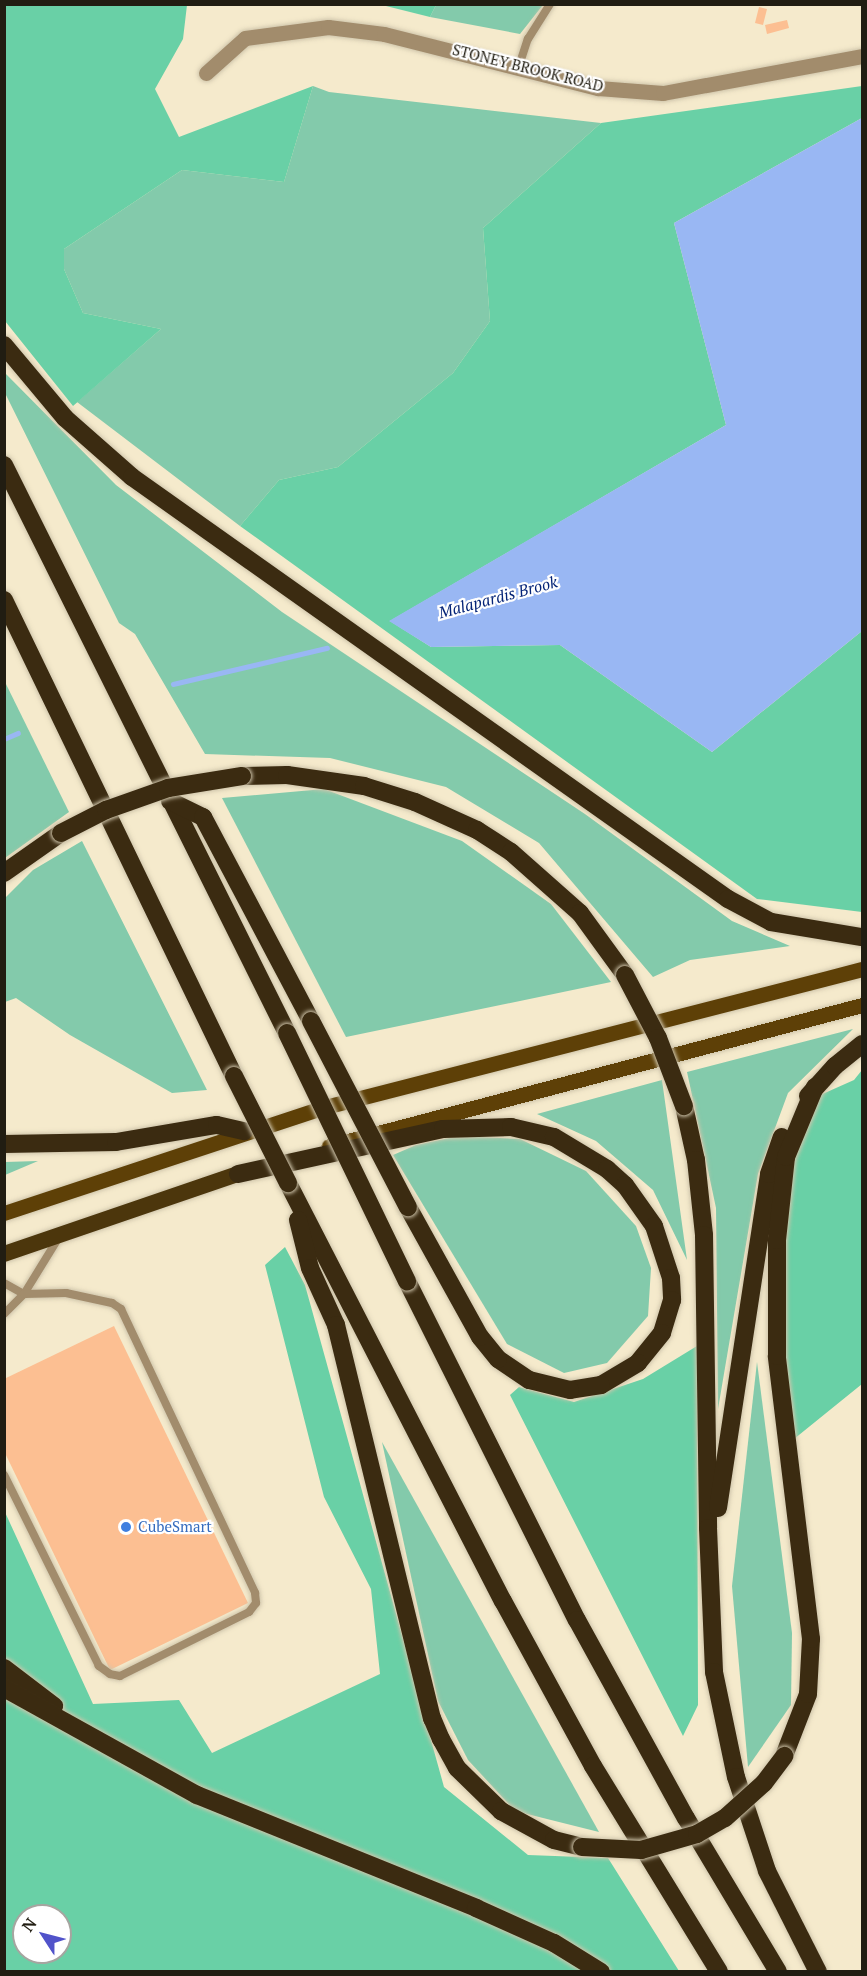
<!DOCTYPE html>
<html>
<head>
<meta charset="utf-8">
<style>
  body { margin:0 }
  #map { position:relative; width:867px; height:1976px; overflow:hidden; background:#f5eacc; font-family:"PT Serif",serif }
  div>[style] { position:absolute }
  .green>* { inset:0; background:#83caab }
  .forest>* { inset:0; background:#69d0a6 }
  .water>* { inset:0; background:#99b7f3 }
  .stream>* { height:4.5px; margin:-2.25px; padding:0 2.25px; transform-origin:2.25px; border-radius:2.25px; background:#99b7f3 }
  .building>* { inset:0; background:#fcbf92 }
  .roads { filter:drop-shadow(0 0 2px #cfc5ab) drop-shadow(0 0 2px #cfc5ab) }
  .service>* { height:8px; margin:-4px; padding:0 4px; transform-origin:4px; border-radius:4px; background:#a28c6c }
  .minor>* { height:15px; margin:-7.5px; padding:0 7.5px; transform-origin:7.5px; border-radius:7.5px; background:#a28c6c }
  .primary>* { height:15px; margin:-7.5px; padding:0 7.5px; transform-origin:7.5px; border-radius:7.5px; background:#5e4007 }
  .trunk>* { height:16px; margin:-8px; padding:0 8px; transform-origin:8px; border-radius:8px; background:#4c360c }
  .motorway>* { height:18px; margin:-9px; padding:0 9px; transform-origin:9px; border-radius:9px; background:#3b2b11 }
  .bridges { filter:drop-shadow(0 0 2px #cfc5ab) drop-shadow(0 0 2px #cfc5ab) }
  .motorway-bridge>* { height:18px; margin:-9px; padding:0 9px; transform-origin:9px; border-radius:9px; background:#3b2b11 }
  .dots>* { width:16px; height:16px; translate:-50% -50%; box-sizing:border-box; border:3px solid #fff; border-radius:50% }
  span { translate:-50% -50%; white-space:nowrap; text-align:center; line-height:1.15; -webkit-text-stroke:4.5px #fff; paint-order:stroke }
  .street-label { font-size:15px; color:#211d12 }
  .shop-label { font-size:15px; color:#366cbe }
  .left { translate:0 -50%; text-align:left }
  .water-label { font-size:16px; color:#052477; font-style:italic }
  .frame { position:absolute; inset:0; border:6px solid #211d12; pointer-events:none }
  .north { position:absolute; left:12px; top:1904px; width:60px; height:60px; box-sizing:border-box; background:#fff; border:2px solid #a6a5a0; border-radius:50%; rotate:306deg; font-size:16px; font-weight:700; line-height:24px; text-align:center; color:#211d12 }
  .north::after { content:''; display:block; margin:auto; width:21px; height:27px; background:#5153ca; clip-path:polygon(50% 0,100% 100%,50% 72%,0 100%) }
</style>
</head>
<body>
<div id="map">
  <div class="green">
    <i style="clip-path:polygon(436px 5px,543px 5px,520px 34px,430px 17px)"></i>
    <i style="clip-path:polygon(313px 86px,329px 92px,601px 123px,483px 228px,490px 321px,453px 373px,338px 467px,279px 480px,240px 526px,77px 402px,161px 329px,83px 313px,64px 269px,64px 249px,182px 170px,284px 182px)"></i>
    <i style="clip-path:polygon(5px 373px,116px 485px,282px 612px,585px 814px,732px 921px,790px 946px,690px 960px,653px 977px,539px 843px,446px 787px,330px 758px,205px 754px,135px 634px,119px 623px,5px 393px)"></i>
    <i style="clip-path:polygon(4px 680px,69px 812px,5px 858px,4px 858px)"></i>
    <i style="clip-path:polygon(324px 789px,462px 841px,551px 904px,611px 982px,346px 1037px,222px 798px)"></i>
    <i style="clip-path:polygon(82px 841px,207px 1090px,172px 1093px,70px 1035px,16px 998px,5px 1002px,5px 898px,33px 870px)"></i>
    <i style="clip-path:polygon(853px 1029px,788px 1093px,758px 1174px,718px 1409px,716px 1208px,687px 1072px)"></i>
    <i style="clip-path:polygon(662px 1080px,687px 1260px,653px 1190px,596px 1141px,537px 1114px)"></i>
    <i style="clip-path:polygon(459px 1136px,520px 1139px,586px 1171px,636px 1226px,651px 1268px,648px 1316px,607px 1363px,564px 1373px,507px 1344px,393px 1155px,416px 1145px)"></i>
    <i style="clip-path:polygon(38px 1161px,5px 1175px,5px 1162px)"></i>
    <i style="clip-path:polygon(757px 1362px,792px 1633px,791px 1705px,748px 1767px,732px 1586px)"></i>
    <i style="clip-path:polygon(382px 1442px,599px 1832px,515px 1811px,468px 1760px,438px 1701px)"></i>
  </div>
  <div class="forest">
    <i style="clip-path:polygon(4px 5px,187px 5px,183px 39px,155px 89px,179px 137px,313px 86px,284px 182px,182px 170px,64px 249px,64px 269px,83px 313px,161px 329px,73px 406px,5px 321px)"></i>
    <i style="clip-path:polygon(382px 5px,436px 4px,436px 5px,430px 17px)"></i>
    <i style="clip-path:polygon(862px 86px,862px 118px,674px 223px,726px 425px,390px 621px,431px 647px,560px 645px,712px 752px,862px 631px,862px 912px,757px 899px,240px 526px,279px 480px,338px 467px,453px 373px,490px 321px,483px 228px,601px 123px)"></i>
    <i style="clip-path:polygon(862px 1070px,862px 1384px,794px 1439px,781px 1309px,786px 1169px,818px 1096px,854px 1080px)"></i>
    <i style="clip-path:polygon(evenodd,285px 1247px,305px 1285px,444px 1787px,528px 1855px,608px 1858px,679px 1971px,5px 1971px,4px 1510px,93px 1704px,179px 1700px,212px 1753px,380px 1674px,371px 1589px,324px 1497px,265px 1265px,285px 1247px,24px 1916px,60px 1916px,60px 1952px,24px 1952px,24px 1916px)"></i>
    <i style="clip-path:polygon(697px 1346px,698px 1705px,683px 1736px,510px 1395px,519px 1387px,574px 1402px,643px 1379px)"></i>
  </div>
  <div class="water">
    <i style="clip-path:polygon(862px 118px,862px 631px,712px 752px,560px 645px,431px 647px,389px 621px,726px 425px,674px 223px)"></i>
  </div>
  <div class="stream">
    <i style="left:173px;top:684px;width:158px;rotate:-13.2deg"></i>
    <i style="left:4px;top:739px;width:15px;rotate:-23deg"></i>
  </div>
  <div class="building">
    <i style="clip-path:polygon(759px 7px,767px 9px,763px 25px,755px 23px)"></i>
    <i style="clip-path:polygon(787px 20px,789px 28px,767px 34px,765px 25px)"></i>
    <i style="clip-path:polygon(114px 1326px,248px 1603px,110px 1670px,4px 1451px,4px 1379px)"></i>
  </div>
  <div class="roads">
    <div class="service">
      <i style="left:518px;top:69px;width:32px;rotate:-72deg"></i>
      <i style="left:528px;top:39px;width:41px;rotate:-57.8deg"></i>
      <i style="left:4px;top:1283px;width:23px;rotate:29deg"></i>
      <i style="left:24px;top:1294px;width:67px;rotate:-58.4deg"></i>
      <i style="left:4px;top:1314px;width:28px;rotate:-45deg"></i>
      <i style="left:24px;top:1294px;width:42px;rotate:-1.4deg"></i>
      <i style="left:66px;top:1293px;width:47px;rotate:12.3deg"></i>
      <i style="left:112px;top:1303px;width:11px;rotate:34deg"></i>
      <i style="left:121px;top:1309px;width:314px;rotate:64.7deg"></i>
      <i style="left:255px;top:1593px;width:10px;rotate:84deg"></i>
      <i style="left:256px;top:1603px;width:11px;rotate:128deg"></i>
      <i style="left:249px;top:1612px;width:144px;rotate:153.6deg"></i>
      <i style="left:120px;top:1676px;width:10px;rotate:-169deg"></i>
      <i style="left:110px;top:1674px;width:14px;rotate:-144deg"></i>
      <i style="left:99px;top:1666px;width:213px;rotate:-116.4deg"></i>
    </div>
    <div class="minor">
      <i style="left:206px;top:73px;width:52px;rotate:-41.9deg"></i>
      <i style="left:245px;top:38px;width:84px;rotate:-7.5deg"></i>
      <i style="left:328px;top:27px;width:56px;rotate:7.1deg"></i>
      <i style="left:384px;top:34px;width:221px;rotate:14.2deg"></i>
      <i style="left:598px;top:88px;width:65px;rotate:4.4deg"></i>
      <i style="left:663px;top:93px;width:202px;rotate:-10.5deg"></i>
    </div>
    <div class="primary">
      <i style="left:329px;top:1146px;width:551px;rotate:-14.82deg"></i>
      <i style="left:4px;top:1213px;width:338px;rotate:-18.3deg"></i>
      <i style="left:325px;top:1107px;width:554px;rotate:-14.41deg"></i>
    </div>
    <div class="trunk">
      <i style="left:4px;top:1254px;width:247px;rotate:-18.9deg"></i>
    </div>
    <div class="motorway">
      <i style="left:4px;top:345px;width:95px;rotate:50.1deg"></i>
      <i style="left:65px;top:418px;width:89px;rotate:41.4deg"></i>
      <i style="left:132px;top:477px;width:730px;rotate:35.3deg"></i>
      <i style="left:728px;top:899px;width:49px;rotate:28.1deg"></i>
      <i style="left:771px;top:922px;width:92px;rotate:9.4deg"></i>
      <i style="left:4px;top:465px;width:635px;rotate:63.52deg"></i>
      <i style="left:4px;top:600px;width:529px;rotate:64.21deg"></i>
      <i style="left:242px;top:776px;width:45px;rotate:-1.3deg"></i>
      <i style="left:287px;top:775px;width:78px;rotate:8.1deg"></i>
      <i style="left:364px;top:786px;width:53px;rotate:17.4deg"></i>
      <i style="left:415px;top:802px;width:68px;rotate:24.3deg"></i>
      <i style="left:477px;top:830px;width:40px;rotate:32.9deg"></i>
      <i style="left:511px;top:852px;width:92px;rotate:41.5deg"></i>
      <i style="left:580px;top:913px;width:77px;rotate:54deg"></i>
      <i style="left:170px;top:801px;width:37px;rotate:26deg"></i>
      <i style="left:203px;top:817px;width:231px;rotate:62.1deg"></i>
      <i style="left:4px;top:873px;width:70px;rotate:-35.1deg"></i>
      <i style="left:808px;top:1096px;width:40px;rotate:-48deg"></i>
      <i style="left:835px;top:1066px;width:35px;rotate:-39deg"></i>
      <i style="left:684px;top:1106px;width:55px;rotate:77.5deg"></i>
      <i style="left:696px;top:1160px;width:75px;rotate:83.9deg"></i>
      <i style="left:704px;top:1235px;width:293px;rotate:89.2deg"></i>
      <i style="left:708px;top:1528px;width:144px;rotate:87.6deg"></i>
      <i style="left:714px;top:1672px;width:107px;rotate:78.2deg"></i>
      <i style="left:736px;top:1777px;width:99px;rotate:71.7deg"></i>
      <i style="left:767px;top:1871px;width:113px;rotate:63.2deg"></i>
      <i style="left:4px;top:1144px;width:112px;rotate:-1deg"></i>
      <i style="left:116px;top:1142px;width:102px;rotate:-9.6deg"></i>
      <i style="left:217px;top:1125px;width:28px;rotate:13deg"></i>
      <i style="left:238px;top:1174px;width:210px;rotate:-12.4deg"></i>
      <i style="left:443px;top:1129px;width:68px;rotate:-1.7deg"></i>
      <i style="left:511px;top:1127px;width:44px;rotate:13.1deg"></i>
      <i style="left:554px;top:1137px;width:62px;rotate:31.1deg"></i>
      <i style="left:607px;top:1169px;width:24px;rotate:42deg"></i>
      <i style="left:625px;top:1185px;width:50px;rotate:54.7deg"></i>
      <i style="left:654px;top:1226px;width:55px;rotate:71.9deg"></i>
      <i style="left:671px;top:1278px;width:22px;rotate:87deg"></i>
      <i style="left:672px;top:1300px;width:34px;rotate:107deg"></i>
      <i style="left:662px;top:1333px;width:38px;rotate:129deg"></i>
      <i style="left:638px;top:1363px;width:43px;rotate:149.3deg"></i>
      <i style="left:601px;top:1385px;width:31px;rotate:171deg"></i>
      <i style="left:570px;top:1390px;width:42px;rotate:-166.3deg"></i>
      <i style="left:529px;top:1380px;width:37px;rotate:-146deg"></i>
      <i style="left:498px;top:1359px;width:28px;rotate:-129deg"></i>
      <i style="left:480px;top:1337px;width:149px;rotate:-119deg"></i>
      <i style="left:288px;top:1183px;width:470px;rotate:62.8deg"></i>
      <i style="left:503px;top:1601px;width:188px;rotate:61.4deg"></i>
      <i style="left:593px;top:1766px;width:241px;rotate:58.5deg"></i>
      <i style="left:298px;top:1220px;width:49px;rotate:76deg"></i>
      <i style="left:310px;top:1268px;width:63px;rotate:65.5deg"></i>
      <i style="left:336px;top:1325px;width:405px;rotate:76.3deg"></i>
      <i style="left:432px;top:1718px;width:23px;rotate:67deg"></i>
      <i style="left:441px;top:1739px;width:33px;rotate:61deg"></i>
      <i style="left:457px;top:1768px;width:62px;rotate:44.3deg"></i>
      <i style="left:501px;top:1811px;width:60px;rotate:28.7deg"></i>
      <i style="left:554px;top:1840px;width:29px;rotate:14deg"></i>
      <i style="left:407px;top:1281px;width:379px;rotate:63.4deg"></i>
      <i style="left:577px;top:1620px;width:226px;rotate:61.2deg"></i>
      <i style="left:686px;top:1818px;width:179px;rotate:59.1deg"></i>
      <i style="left:718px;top:1508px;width:338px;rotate:-81.3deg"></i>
      <i style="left:769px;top:1174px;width:39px;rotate:-71deg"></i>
      <i style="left:4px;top:1668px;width:63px;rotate:37.2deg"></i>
      <i style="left:4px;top:1688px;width:221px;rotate:29deg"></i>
      <i style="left:197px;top:1795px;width:301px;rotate:22deg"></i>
      <i style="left:476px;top:1908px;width:85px;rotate:24.2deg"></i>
      <i style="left:554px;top:1943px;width:55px;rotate:31.7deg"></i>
      <i style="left:784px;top:1756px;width:66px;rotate:-68.8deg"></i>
      <i style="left:808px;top:1694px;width:55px;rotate:-86.9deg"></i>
      <i style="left:811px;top:1639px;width:285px;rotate:-96.9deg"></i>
      <i style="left:777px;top:1356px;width:116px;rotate:-90deg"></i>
      <i style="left:777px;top:1240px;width:83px;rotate:-83.8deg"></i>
      <i style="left:786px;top:1157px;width:76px;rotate:-67.5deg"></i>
    </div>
  </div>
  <div class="bridges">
    <div class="motorway-bridge">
      <i style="left:61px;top:833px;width:51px;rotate:-27.1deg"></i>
      <i style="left:106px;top:810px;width:66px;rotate:-19.5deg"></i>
      <i style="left:168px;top:788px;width:75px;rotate:-9.2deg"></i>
      <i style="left:625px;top:975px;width:71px;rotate:62.4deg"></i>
      <i style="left:658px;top:1038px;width:73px;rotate:69.1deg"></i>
      <i style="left:311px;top:1021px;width:210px;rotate:62.5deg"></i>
      <i style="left:287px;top:1033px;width:276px;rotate:64.2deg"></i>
      <i style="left:234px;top:1076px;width:120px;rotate:63.2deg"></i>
      <i style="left:582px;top:1847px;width:59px;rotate:2.9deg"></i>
      <i style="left:641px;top:1850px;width:58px;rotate:-15.9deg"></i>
      <i style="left:697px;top:1834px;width:32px;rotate:-30deg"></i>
      <i style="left:725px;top:1818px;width:52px;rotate:-41.9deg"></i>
      <i style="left:764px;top:1783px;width:34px;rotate:-53deg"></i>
    </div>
  </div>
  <div class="dots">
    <i style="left:126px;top:1527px;background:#3f7fe0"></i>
  </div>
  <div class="street-label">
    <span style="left:528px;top:68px;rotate:14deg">STONEY BROOK ROAD</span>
  </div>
  <div class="shop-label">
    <span class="left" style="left:138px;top:1527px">CubeSmart</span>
  </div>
  <div class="water-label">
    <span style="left:498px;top:597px;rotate:-15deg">Malapardis Brook</span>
  </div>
  <div class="frame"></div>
  <div class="north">N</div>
</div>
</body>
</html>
